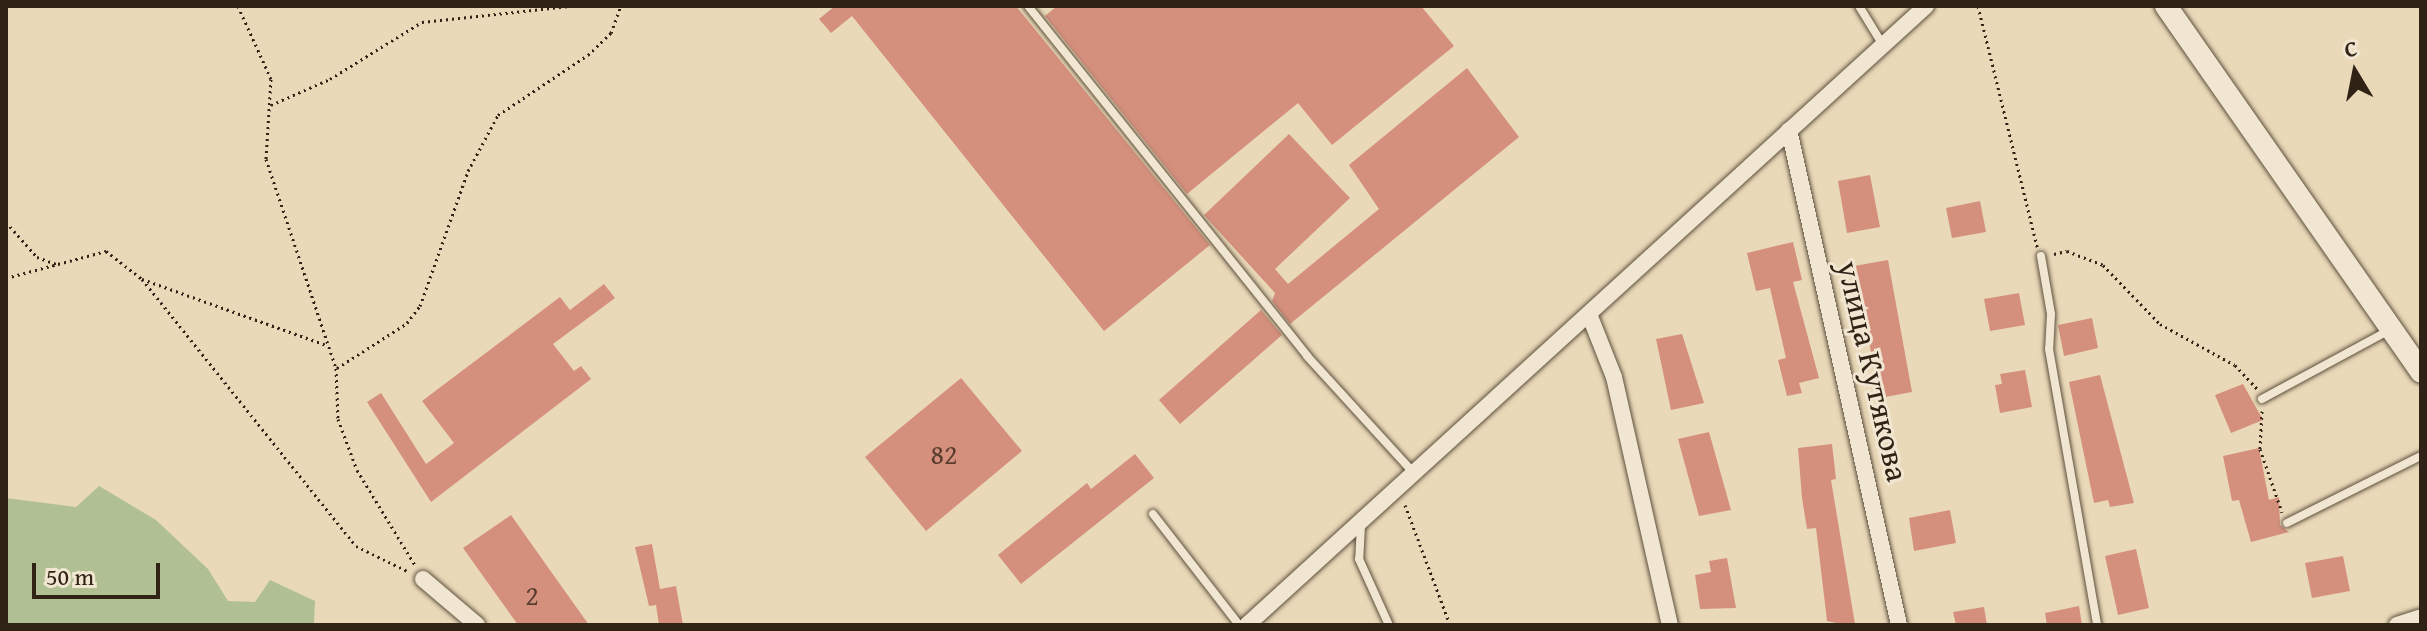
<!DOCTYPE html>
<html>
<head>
<meta charset="utf-8">
<style>
  body { margin:0 }
  #map { position:relative; width:2427px; height:631px; overflow:hidden; background:#e9d9b8; font-family:"Gentium Book Plus",serif }
  div>[style] { position:absolute }
  .green>* { inset:0; background:#b1c093 }
  .building>* { inset:0; background:#d5907d }
  .path>* { height:3px; margin-top:-1.5px; transform-origin:0; background:repeating-linear-gradient(90deg,#302315 0 2px,transparent 0 6px) }
  .roads { filter:drop-shadow(0 0 2px #5e503e) drop-shadow(0 0 2px #5e503e) }
  .lane>* { height:8px; margin:-4px; padding:0 4px; transform-origin:4px; border-radius:4px; background:#f1e6d1 }
  .street>* { height:16px; margin:-8px; padding:0 8px; transform-origin:8px; border-radius:8px; background:#f1e6d1 }
  .secondary>* { height:22px; margin:-11px; padding:0 11px; transform-origin:11px; border-radius:11px; background:#f1e6d1 }
  span { translate:-50% -50%; white-space:nowrap; text-align:center; line-height:1.15; -webkit-text-stroke:6px #f1e6d1; paint-order:stroke }
  .number-label { font-size:28px; color:#593e2f }
  .number-label span { -webkit-text-stroke-width:0 }
  .street-label { font-size:32px; color:#302315 }
  .frame { position:absolute; inset:0; border:8px solid #302315; pointer-events:none }
  .north { position:absolute; left:2315px; top:32px; width:80px; height:80px; -webkit-text-stroke:6px #f1e6d1; paint-order:stroke; rotate:350deg; font-size:22px; font-weight:700; line-height:32px; text-align:center; color:#302315 }
  .north::after { content:''; display:block; margin:auto; width:28px; height:36px; background:#302315; clip-path:polygon(50% 0,100% 100%,50% 72%,0 100%) }
  .scale { position:absolute; left:32px; top:563px; width:128px; height:36px; box-sizing:border-box; border:4px solid #302315; border-top:0; padding-left:10px; font-size:24px; line-height:28px; white-space:nowrap; color:#302315; -webkit-text-stroke:6px #f1e6d1; paint-order:stroke }
</style>
</head>
<body>
<div id="map">
  <div class="green">
    <i style="clip-path:polygon(99px 486px,156px 520px,208px 569px,228px 601px,255px 602px,270px 580px,315px 601px,314px 625px,6px 625px,6px 498px,76px 507px)"></i>
  </div>
  <div class="building">
    <i style="clip-path:polygon(835px 6px,1016px 6px,1210px 245px,1104px 331px,852px 16px,831px 33px,819px 19px)"></i>
    <i style="clip-path:polygon(1057px 6px,1421px 6px,1454px 46px,1332px 145px,1298px 103px,1187px 194px,1045px 16px)"></i>
    <i style="clip-path:polygon(1467px 68px,1519px 137px,1290px 324px,1272px 301px,1275px 293px,1204px 215px,1289px 134px,1350px 198px,1275px 269px,1288px 284px,1379px 209px,1349px 165px)"></i>
    <i style="clip-path:polygon(1870px 175px,1880px 227px,1847px 233px,1838px 181px)"></i>
    <i style="clip-path:polygon(1980px 201px,1986px 232px,1952px 238px,1946px 208px)"></i>
    <i style="clip-path:polygon(1793px 242px,1802px 280px,1793px 282px,1819px 378px,1799px 383px,1802px 393px,1787px 396px,1778px 360px,1786px 358px,1770px 288px,1756px 291px,1747px 253px)"></i>
    <i style="clip-path:polygon(1888px 260px,1912px 392px,1880px 398px,1854px 266px)"></i>
    <i style="clip-path:polygon(604px 284px,615px 298px,553px 344px,574px 371px,581px 366px,591px 379px,431px 502px,367px 402px,381px 393px,426px 464px,454px 443px,422px 401px,560px 297px,570px 310px)"></i>
    <i style="clip-path:polygon(2019px 293px,2025px 325px,1990px 331px,1984px 299px)"></i>
    <i style="clip-path:polygon(1261px 310px,1282px 335px,1180px 424px,1159px 400px)"></i>
    <i style="clip-path:polygon(2092px 318px,2098px 348px,2064px 356px,2058px 325px)"></i>
    <i style="clip-path:polygon(1682px 334px,1704px 403px,1671px 410px,1656px 339px)"></i>
    <i style="clip-path:polygon(2025px 370px,2032px 407px,2000px 413px,1995px 385px,2002px 384px,2000px 374px)"></i>
    <i style="clip-path:polygon(2100px 375px,2134px 503px,2110px 507px,2108px 500px,2094px 503px,2069px 382px)"></i>
    <i style="clip-path:polygon(961px 378px,1022px 451px,926px 531px,865px 457px)"></i>
    <i style="clip-path:polygon(2243px 384px,2263px 420px,2231px 433px,2215px 395px)"></i>
    <i style="clip-path:polygon(1709px 432px,1731px 510px,1699px 516px,1678px 439px)"></i>
    <i style="clip-path:polygon(1832px 444px,1836px 479px,1831px 480px,1855px 624px,1846px 625px,1827px 621px,1816px 528px,1807px 529px,1802px 498px,1798px 448px)"></i>
    <i style="clip-path:polygon(2259px 448px,2269px 500px,2279px 497px,2280px 525px,2289px 532px,2251px 542px,2239px 500px,2232px 501px,2223px 456px)"></i>
    <i style="clip-path:polygon(1135px 454px,1154px 478px,1021px 584px,998px 555px,1087px 483px,1091px 489px)"></i>
    <i style="clip-path:polygon(1950px 510px,1956px 543px,1914px 551px,1909px 518px)"></i>
    <i style="clip-path:polygon(511px 515px,547px 566px,589px 625px,518px 625px,463px 548px)"></i>
    <i style="clip-path:polygon(652px 544px,660px 589px,676px 586px,683px 625px,659px 625px,656px 605px,649px 606px,635px 547px)"></i>
    <i style="clip-path:polygon(2136px 549px,2149px 608px,2118px 615px,2105px 556px)"></i>
    <i style="clip-path:polygon(2343px 556px,2350px 591px,2312px 598px,2305px 563px)"></i>
    <i style="clip-path:polygon(1727px 558px,1736px 608px,1700px 609px,1695px 575px,1711px 572px,1709px 561px)"></i>
    <i style="clip-path:polygon(2079px 606px,2082px 625px,2047px 625px,2045px 613px)"></i>
    <i style="clip-path:polygon(1984px 607px,1987px 625px,1956px 625px,1953px 612px)"></i>
  </div>
  <div class="path">
    <i style="left:238px;top:6px;width:80px;rotate:65.7deg"></i>
    <i style="left:271px;top:79px;width:80px;rotate:93.6deg"></i>
    <i style="left:266px;top:159px;width:220px;rotate:71.5deg"></i>
    <i style="left:336px;top:368px;width:51px;rotate:87.8deg"></i>
    <i style="left:338px;top:419px;width:54px;rotate:69.6deg"></i>
    <i style="left:357px;top:470px;width:111px;rotate:58.6deg"></i>
    <i style="left:1978px;top:6px;width:248px;rotate:76.2deg"></i>
    <i style="left:271px;top:105px;width:64px;rotate:-23.8deg"></i>
    <i style="left:330px;top:79px;width:108px;rotate:-31.8deg"></i>
    <i style="left:422px;top:22px;width:148px;rotate:-6.2deg"></i>
    <i style="left:6px;top:222px;width:47px;rotate:48.5deg"></i>
    <i style="left:37px;top:257px;width:23px;rotate:20deg"></i>
    <i style="left:2054px;top:254px;width:13px;rotate:-13deg"></i>
    <i style="left:2067px;top:251px;width:39px;rotate:21deg"></i>
    <i style="left:2103px;top:265px;width:82px;rotate:46deg"></i>
    <i style="left:2160px;top:324px;width:85px;rotate:28.7deg"></i>
    <i style="left:2235px;top:365px;width:33px;rotate:47deg"></i>
    <i style="left:6px;top:278px;width:104px;rotate:-15.1deg"></i>
    <i style="left:106px;top:251px;width:46px;rotate:37.9deg"></i>
    <i style="left:142px;top:279px;width:195px;rotate:19.7deg"></i>
    <i style="left:142px;top:279px;width:342px;rotate:51.3deg"></i>
    <i style="left:356px;top:546px;width:59px;rotate:26.1deg"></i>
    <i style="left:337px;top:368px;width:83px;rotate:-32.7deg"></i>
    <i style="left:407px;top:323px;width:21px;rotate:-53deg"></i>
    <i style="left:420px;top:306px;width:143px;rotate:-70.4deg"></i>
    <i style="left:468px;top:171px;width:64px;rotate:-61.8deg"></i>
    <i style="left:498px;top:115px;width:108px;rotate:-33.7deg"></i>
    <i style="left:588px;top:55px;width:32px;rotate:-44deg"></i>
    <i style="left:611px;top:33px;width:29px;rotate:-70deg"></i>
    <i style="left:2262px;top:411px;width:38px;rotate:93deg"></i>
    <i style="left:2260px;top:449px;width:67px;rotate:70.8deg"></i>
    <i style="left:1405px;top:505px;width:128px;rotate:69.4deg"></i>
  </div>
  <div class="roads">
    <div class="lane">
      <i style="left:1028px;top:6px;width:448px;rotate:51.4deg"></i>
      <i style="left:1307px;top:356px;width:156px;rotate:47.6deg"></i>
      <i style="left:1859px;top:6px;width:46px;rotate:58.4deg"></i>
      <i style="left:2041px;top:256px;width:59px;rotate:80.2deg"></i>
      <i style="left:2051px;top:314px;width:35px;rotate:93deg"></i>
      <i style="left:2049px;top:349px;width:280px;rotate:80.1deg"></i>
      <i style="left:2262px;top:399px;width:143px;rotate:-28.4deg"></i>
      <i style="left:1153px;top:514px;width:140px;rotate:52.2deg"></i>
      <i style="left:2287px;top:523px;width:150px;rotate:-26.6deg"></i>
      <i style="left:1361px;top:525px;width:34px;rotate:93deg"></i>
      <i style="left:1359px;top:559px;width:72px;rotate:65.6deg"></i>
    </div>
    <div class="street">
      <i style="left:1789px;top:130px;width:507px;rotate:77.47deg"></i>
      <i style="left:1589px;top:314px;width:68px;rotate:68.4deg"></i>
      <i style="left:1614px;top:377px;width:254px;rotate:77.3deg"></i>
      <i style="left:423px;top:579px;width:71px;rotate:40.4deg"></i>
      <i style="left:1247px;top:625px;width:919px;rotate:-42.35deg"></i>
      <i style="left:2397px;top:625px;width:25px;rotate:-18deg"></i>
    </div>
    <div class="secondary">
      <i style="left:2166px;top:6px;width:446px;rotate:55.1deg"></i>
    </div>
  </div>
  <div class="number-label">
    <span style="left:944px;top:454px">82</span>
    <span style="left:532px;top:595px">2</span>
  </div>
  <div class="street-label">
    <span style="left:1873px;top:371px;rotate:77deg">улица Кутякова</span>
  </div>
  <div class="frame"></div>
  <div class="north">С</div>
  <div class="scale">50 m</div>
</div>
</body>
</html>
